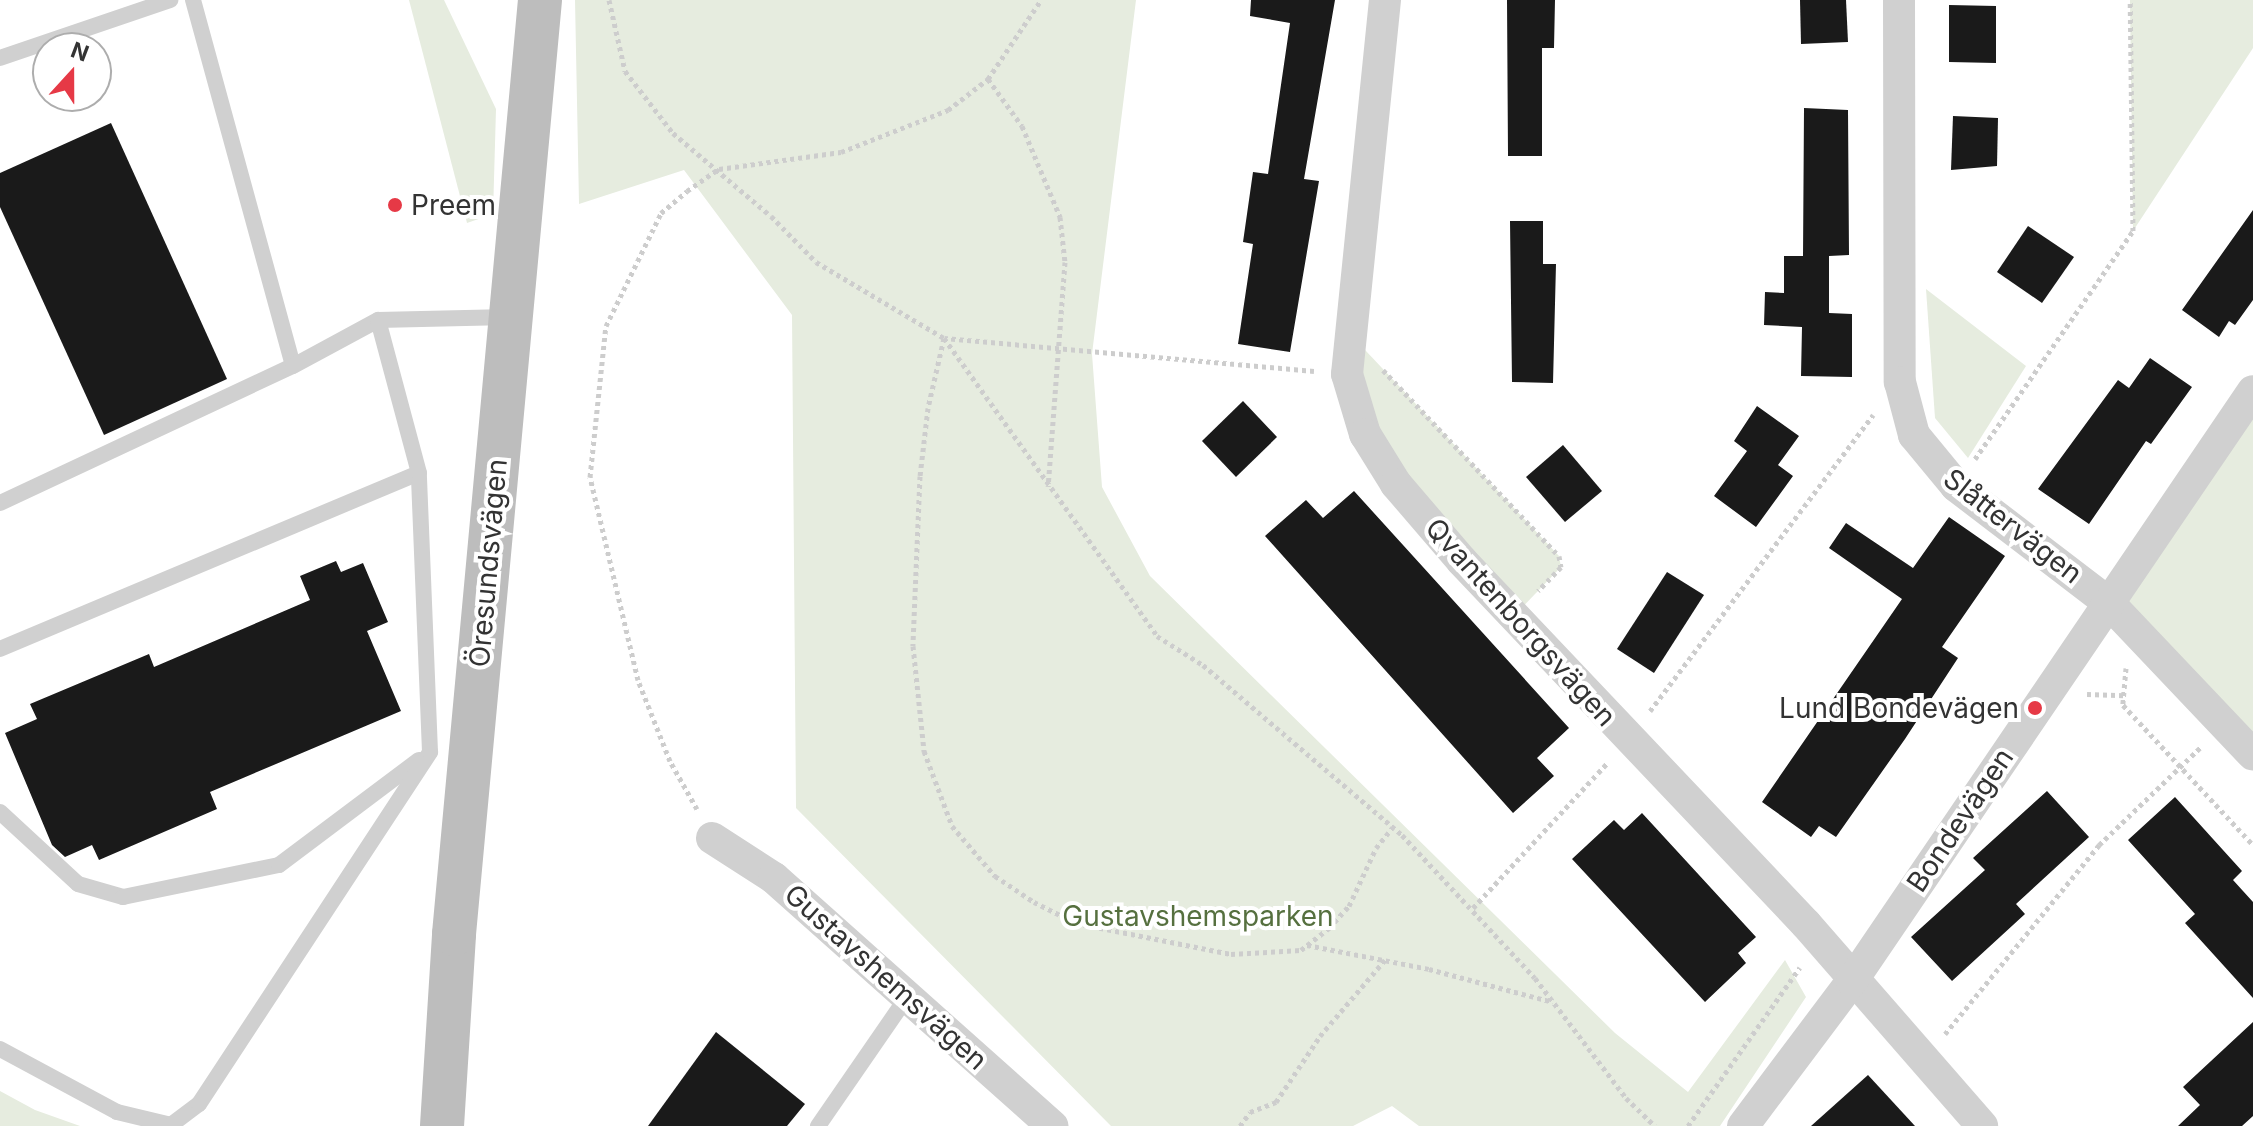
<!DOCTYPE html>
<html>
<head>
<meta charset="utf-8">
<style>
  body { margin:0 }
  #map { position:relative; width:2253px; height:1126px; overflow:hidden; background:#fff; font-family:Inter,sans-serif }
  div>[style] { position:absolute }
  .green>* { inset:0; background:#e6ecdf }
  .building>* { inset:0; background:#1a1a1a }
  .path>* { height:5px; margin-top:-2.5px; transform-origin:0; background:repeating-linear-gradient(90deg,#cdcdcd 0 4px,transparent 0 8px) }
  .lane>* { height:16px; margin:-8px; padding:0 8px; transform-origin:8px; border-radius:8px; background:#d0d0d0 }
  .street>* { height:32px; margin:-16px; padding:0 16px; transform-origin:16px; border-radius:16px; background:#d0d0d0 }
  .secondary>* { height:44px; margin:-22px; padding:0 22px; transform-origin:22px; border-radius:22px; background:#bdbdbd }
  .dots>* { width:22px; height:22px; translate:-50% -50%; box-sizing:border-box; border:4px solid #fff; border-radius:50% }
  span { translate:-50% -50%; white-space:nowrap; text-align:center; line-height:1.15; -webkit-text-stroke:8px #fff; paint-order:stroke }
  .poi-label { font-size:28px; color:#333 }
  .left { translate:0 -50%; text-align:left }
  .right { translate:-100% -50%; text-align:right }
  .street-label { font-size:28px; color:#333 }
  .park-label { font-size:28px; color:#56703f }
  .north { position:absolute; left:32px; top:32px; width:80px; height:80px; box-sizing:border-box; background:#fff; border:2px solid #adadad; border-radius:50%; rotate:21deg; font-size:22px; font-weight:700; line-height:32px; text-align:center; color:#333 }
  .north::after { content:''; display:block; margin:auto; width:28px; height:36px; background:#e63946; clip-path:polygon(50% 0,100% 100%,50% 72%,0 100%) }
</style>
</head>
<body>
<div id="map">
  <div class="green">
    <i style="clip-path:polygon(409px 0,444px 0,496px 109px,493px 214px,467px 223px)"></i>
    <i style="clip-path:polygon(575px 0,1136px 0,1092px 354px,1102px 487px,1150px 576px,1615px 1033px,1688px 1092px,1785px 960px,1806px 997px,1720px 1126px,1419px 1126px,1392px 1106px,1353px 1126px,1111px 1126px,796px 808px,792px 315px,684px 170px,579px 204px)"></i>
    <i style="clip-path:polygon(2130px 0,2253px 0,2253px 48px,2133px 231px)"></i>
    <i style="clip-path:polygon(1926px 289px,2026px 366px,1968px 458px,1935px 418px)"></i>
    <i style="clip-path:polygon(1350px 334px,1559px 556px,1561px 567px,1515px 615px,1396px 484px)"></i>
    <i style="clip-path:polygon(2253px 391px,2253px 755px,2109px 603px)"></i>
    <i style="clip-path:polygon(0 1091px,35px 1110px,80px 1126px,0 1126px)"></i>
  </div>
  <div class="building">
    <i style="clip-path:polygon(1251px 0,1335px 0,1304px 179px,1319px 181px,1290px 352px,1238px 344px,1253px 244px,1243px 242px,1253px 172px,1268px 174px,1290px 23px,1250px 16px)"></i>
    <i style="clip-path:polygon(1507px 0,1555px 0,1554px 48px,1542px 48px,1542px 156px,1508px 156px)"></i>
    <i style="clip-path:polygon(1800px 0,1846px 0,1848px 42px,1801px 44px)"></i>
    <i style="clip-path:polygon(1949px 5px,1996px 6px,1996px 63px,1949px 62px)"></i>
    <i style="clip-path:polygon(1804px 108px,1848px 110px,1849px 255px,1829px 256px,1829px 313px,1852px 314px,1852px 377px,1801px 376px,1802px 327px,1764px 325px,1765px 292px,1784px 293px,1784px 256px,1803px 256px)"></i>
    <i style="clip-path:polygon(1953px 116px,1998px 118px,1997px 166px,1951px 170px)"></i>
    <i style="clip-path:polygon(111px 123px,227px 379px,104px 435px,0 207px,0 173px)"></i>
    <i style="clip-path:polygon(2253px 210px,2253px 300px,2235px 325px,2229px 321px,2219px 337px,2182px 310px)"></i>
    <i style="clip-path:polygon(1510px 221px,1543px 221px,1543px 264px,1556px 264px,1553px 383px,1512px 382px)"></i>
    <i style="clip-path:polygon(2028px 226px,2074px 257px,2042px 303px,1997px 272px)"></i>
    <i style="clip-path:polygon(2150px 358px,2192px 387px,2151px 444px,2146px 441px,2089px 524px,2038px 489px,2118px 380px,2129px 388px)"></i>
    <i style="clip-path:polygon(1243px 401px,1277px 437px,1236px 477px,1202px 441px)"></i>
    <i style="clip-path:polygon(1757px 406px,1799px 436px,1778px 465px,1793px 476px,1756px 527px,1714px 496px,1747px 451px,1734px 441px)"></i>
    <i style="clip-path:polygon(1563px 445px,1602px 491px,1565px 522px,1526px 477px)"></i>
    <i style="clip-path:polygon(1354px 491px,1569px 728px,1537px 758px,1554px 776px,1513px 813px,1265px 536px,1306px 500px,1323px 518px)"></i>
    <i style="clip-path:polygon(1949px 517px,2005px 556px,1942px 647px,1958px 658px,1905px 739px,1836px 837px,1819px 826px,1811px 837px,1762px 802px,1902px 599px,1829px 548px,1846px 523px,1913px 568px)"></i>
    <i style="clip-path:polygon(336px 561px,341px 572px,363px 563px,388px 622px,367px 631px,401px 711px,210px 792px,217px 809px,99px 860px,92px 845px,65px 857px,52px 845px,5px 733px,37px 719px,30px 704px,149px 654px,154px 667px,310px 600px,300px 576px)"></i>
    <i style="clip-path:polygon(1667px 572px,1704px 595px,1654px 673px,1617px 649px)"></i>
    <i style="clip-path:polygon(2047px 791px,2089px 837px,2016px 904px,2025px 914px,1952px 981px,1911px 937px,1985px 870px,1973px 858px)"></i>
    <i style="clip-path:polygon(2175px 797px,2242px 871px,2233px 880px,2253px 902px,2253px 998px,2185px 923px,2195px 914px,2128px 840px)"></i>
    <i style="clip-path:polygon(1642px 813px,1756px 937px,1738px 953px,1746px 963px,1705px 1002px,1572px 859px,1614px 820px,1624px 830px)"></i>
    <i style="clip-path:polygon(2253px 1022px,2253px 1116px,2242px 1126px,2178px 1126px,2200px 1105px,2183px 1087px)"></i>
    <i style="clip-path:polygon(716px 1032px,805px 1104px,787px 1126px,648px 1126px)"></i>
    <i style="clip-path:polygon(1868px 1075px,1915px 1126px,1811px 1126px)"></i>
  </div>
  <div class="path">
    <i style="left:609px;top:0;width:73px;rotate:77.3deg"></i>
    <i style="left:625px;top:71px;width:78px;rotate:52.3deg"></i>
    <i style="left:673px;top:133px;width:128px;rotate:40.3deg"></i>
    <i style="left:771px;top:216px;width:64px;rotate:45.6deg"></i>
    <i style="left:816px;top:262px;width:149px;rotate:30.7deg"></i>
    <i style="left:944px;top:338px;width:366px;rotate:54.4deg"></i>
    <i style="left:1157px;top:636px;width:54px;rotate:32.2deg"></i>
    <i style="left:1203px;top:665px;width:262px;rotate:40.5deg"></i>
    <i style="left:1402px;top:835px;width:195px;rotate:47.1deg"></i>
    <i style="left:1535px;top:978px;width:151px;rotate:52.8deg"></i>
    <i style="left:1626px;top:1098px;width:40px;rotate:44deg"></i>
    <i style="left:988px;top:79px;width:58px;rotate:54.1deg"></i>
    <i style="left:1022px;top:126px;width:99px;rotate:67.3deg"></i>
    <i style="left:1060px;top:217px;width:45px;rotate:83.7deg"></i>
    <i style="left:1065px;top:262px;width:225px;rotate:94.3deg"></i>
    <i style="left:1383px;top:370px;width:256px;rotate:46.6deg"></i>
    <i style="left:1559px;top:556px;width:11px;rotate:80deg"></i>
    <i style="left:1561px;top:567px;width:33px;rotate:134deg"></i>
    <i style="left:1314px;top:371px;width:371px;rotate:-174.9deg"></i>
    <i style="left:944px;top:338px;width:72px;rotate:102.9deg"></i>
    <i style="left:928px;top:408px;width:68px;rotate:96.7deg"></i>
    <i style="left:920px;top:476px;width:170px;rotate:92.4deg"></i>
    <i style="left:913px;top:646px;width:106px;rotate:84deg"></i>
    <i style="left:924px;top:751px;width:80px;rotate:69.5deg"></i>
    <i style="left:952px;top:826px;width:66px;rotate:49.3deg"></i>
    <i style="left:995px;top:876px;width:47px;rotate:33.7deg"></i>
    <i style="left:1034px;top:902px;width:47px;rotate:26.6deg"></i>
    <i style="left:1076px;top:923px;width:158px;rotate:11.3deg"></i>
    <i style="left:1231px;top:954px;width:70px;rotate:-3.3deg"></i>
    <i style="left:1301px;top:950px;width:36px;rotate:-38deg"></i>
    <i style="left:1329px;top:928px;width:30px;rotate:-48deg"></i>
    <i style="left:1349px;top:906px;width:64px;rotate:-65deg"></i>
    <i style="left:1376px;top:848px;width:27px;rotate:-51deg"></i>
    <i style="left:1975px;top:459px;width:277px;rotate:-55.3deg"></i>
    <i style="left:2133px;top:231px;width:231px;rotate:-90.7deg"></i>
    <i style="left:2126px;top:668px;width:37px;rotate:95deg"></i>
    <i style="left:2123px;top:705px;width:191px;rotate:47.1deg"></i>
    <i style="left:2087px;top:694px;width:37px;rotate:2deg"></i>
    <i style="left:1650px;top:711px;width:371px;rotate:-53deg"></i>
    <i style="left:697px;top:809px;width:55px;rotate:-119.4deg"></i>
    <i style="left:670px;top:761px;width:87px;rotate:-111.6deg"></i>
    <i style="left:638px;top:680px;width:209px;rotate:-103.3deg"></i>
    <i style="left:590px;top:477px;width:152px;rotate:-84deg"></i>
    <i style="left:606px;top:326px;width:126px;rotate:-64deg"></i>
    <i style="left:661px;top:213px;width:34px;rotate:-40deg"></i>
    <i style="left:687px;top:191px;width:39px;rotate:-35deg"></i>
    <i style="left:719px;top:169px;width:123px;rotate:-7.9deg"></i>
    <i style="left:841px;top:152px;width:115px;rotate:-21.4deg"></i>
    <i style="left:948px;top:110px;width:51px;rotate:-37.8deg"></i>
    <i style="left:988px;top:79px;width:95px;rotate:-56.1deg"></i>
    <i style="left:1473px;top:908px;width:199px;rotate:-47.2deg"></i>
    <i style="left:1307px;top:945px;width:124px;rotate:11.1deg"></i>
    <i style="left:1429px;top:969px;width:128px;rotate:14.9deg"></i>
    <i style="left:1945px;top:1034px;width:244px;rotate:-50.8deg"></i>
    <i style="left:2099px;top:845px;width:141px;rotate:-43.9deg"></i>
    <i style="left:1240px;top:1126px;width:17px;rotate:-54deg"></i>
    <i style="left:1250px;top:1112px;width:28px;rotate:-21deg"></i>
    <i style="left:1276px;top:1102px;width:79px;rotate:-56.3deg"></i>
    <i style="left:1320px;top:1036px;width:100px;rotate:-49.5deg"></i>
    <i style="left:1688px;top:1126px;width:194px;rotate:-54.8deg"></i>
  </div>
  <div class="lane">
    <i style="left:193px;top:0;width:379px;rotate:74.7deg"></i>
    <i style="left:0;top:58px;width:180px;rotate:-18.8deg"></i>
    <i style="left:0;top:503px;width:323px;rotate:-25.1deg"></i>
    <i style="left:293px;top:366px;width:97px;rotate:-28.4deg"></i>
    <i style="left:0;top:649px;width:454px;rotate:-22.8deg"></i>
    <i style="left:0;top:812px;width:106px;rotate:42.7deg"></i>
    <i style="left:78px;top:884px;width:47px;rotate:16.1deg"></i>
    <i style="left:123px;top:897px;width:159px;rotate:-11.6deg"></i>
    <i style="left:279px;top:865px;width:175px;rotate:-36.9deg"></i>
    <i style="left:0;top:1049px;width:133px;rotate:28.3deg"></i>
    <i style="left:117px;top:1112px;width:56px;rotate:13.5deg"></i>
    <i style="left:171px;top:1125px;width:35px;rotate:-37deg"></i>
    <i style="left:199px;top:1104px;width:421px;rotate:-56.7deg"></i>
    <i style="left:430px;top:752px;width:279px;rotate:-92.3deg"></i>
    <i style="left:419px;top:473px;width:158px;rotate:-105deg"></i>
    <i style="left:378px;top:320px;width:131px;rotate:-1.3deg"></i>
    <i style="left:818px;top:1126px;width:157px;rotate:-55.4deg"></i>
  </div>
  <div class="street">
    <i style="left:1385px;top:0;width:376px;rotate:95.8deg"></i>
    <i style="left:1347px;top:374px;width:63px;rotate:73.3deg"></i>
    <i style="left:1365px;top:434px;width:59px;rotate:58.2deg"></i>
    <i style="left:1396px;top:484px;width:101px;rotate:49.4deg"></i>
    <i style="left:1462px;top:561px;width:500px;rotate:46.54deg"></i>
    <i style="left:1806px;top:924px;width:268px;rotate:48.9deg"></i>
    <i style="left:1899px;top:0;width:382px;rotate:89.9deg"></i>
    <i style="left:1900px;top:382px;width:55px;rotate:75.2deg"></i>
    <i style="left:1914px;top:435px;width:66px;rotate:50.5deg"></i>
    <i style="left:1956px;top:486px;width:193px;rotate:37.4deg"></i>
    <i style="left:2109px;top:603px;width:209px;rotate:46.5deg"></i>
    <i style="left:712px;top:838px;width:74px;rotate:32.8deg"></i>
    <i style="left:774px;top:878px;width:373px;rotate:41.7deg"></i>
    <i style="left:1743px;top:1126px;width:181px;rotate:-53.1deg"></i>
    <i style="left:1852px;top:981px;width:713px;rotate:-55.8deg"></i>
  </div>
  <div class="secondary">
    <i style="left:442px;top:1126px;width:192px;rotate:-86.4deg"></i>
    <i style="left:454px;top:934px;width:938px;rotate:-84.74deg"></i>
  </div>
  <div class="dots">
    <i style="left:395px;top:205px;background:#e63946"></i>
    <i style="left:2035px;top:708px;background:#e63946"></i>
  </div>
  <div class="poi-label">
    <span class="left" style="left:411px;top:205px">Preem</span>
    <span class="right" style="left:2019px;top:708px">Lund Bondevägen</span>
  </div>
  <div class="street-label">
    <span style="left:2013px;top:526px;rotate:38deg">Slåttervägen</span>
    <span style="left:488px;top:563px;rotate:-85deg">Öresundsvägen</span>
    <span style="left:1521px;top:622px;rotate:48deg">Qvantenborgsvägen</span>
    <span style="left:1960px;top:820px;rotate:-56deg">Bondevägen</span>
    <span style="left:886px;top:977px;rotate:42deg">Gustavshemsvägen</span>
  </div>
  <div class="park-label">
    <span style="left:1198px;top:916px">Gustavshemsparken</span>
  </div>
  <div class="north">N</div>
</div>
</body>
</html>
